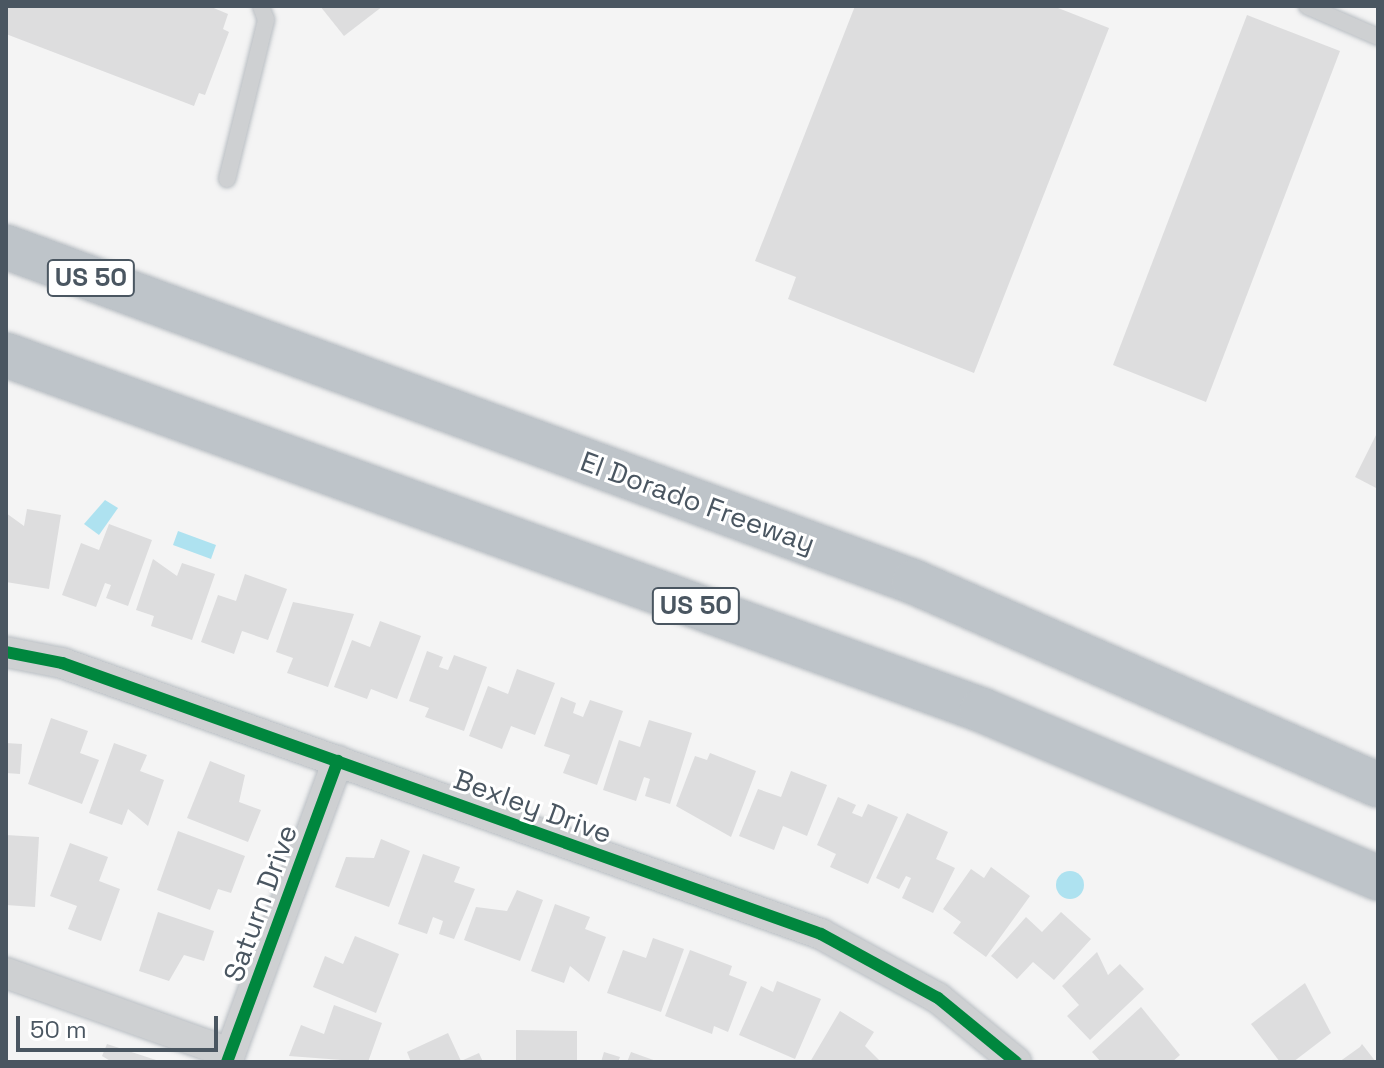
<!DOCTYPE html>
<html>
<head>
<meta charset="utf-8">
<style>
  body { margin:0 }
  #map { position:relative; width:1384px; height:1068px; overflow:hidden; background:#f4f4f4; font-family:"Space Grotesk",sans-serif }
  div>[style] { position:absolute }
  .water>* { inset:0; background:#aee2f0 }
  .round { border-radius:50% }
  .building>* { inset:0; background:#ddddde }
  .roads { filter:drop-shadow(0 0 2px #b9bec3) drop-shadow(0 0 2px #b9bec3) }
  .service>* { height:16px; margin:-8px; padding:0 8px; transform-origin:8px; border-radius:8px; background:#ced0d2 }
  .minor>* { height:30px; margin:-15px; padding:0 15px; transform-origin:15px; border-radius:15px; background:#ced0d2 }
  .motorway>* { height:44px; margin:-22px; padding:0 22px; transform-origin:22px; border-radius:22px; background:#bec4c9 }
  .cycleway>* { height:12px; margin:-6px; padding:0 6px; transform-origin:6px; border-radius:6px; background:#00873e }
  span { translate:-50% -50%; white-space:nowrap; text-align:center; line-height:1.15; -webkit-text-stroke:6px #fff; paint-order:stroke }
  .shield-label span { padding:2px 6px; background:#fff; border:2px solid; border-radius:6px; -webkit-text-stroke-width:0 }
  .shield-label { font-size:26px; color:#4a5661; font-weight:700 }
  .street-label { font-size:28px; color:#4a5661 }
  .frame { position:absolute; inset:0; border:8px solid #4a5661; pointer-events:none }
  .scale { position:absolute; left:16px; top:1016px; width:202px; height:36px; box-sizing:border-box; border:4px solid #4a5661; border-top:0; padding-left:10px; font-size:24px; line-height:28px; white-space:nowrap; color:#4a5661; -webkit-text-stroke:6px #fff; paint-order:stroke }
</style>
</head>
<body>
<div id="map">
  <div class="water">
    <i style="clip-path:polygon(105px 500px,118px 508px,99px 535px,84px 524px)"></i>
    <i style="clip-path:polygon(178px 531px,216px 545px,211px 559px,173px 545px)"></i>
    <i class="round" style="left:1056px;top:871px;width:28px;height:28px"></i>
  </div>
  <div class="building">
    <i style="clip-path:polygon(6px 6px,209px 6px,228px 14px,223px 29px,229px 32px,205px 95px,199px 93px,194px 106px,6px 34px)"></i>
    <i style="clip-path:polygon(320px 6px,383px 6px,344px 36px)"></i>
    <i style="clip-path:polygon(855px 6px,1053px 6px,1109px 28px,974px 373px,788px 299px,796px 277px,755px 261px)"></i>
    <i style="clip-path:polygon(1247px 15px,1340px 51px,1206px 402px,1113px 365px)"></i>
    <i style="clip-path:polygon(1378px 431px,1378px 489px,1355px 477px)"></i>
    <i style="clip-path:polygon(27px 509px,61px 515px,49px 589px,6px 582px,6px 513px,24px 526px)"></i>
    <i style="clip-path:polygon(109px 524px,152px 540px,128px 606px,106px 598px,111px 585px,105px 583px,96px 607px,62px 595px,81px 543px,99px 550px)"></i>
    <i style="clip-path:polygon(153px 559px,177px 576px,182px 563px,215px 574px,192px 640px,151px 626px,154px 616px,136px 610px)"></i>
    <i style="clip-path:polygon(245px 574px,287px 589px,268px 640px,242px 631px,234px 654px,201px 642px,218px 595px,236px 601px)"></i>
    <i style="clip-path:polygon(293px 602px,354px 614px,328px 687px,287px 673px,293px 658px,276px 652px)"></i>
    <i style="clip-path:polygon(380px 621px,421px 636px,397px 699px,371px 689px,367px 699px,334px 687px,352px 640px,370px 647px)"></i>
    <i style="clip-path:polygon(427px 651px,443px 657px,439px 667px,448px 670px,454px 655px,487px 667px,464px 731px,425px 717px,429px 708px,409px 701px)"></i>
    <i style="clip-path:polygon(517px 669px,555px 683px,535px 735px,511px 726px,502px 749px,469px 736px,488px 686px,508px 694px)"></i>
    <i style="clip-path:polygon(561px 697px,576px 703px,573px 713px,583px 717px,590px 700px,623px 711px,597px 785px,563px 773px,570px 755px,544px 746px)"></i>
    <i style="clip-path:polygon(51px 718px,88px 731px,80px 753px,99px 760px,82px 804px,28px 784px)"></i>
    <i style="clip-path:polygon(649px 720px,692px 733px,670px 804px,645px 796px,650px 779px,644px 777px,636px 801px,603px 790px,619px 740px,640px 747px)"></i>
    <i style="clip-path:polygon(6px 743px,22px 744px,20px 774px,6px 773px)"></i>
    <i style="clip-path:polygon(114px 743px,147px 755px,140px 771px,164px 780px,148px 826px,128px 809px,122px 825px,89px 813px)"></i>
    <i style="clip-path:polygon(710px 753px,756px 771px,731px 837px,676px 806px,695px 756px,707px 760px)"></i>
    <i style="clip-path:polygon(210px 761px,245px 775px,239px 802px,261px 810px,248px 842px,187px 818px)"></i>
    <i style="clip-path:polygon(791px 771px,827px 785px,807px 836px,783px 826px,774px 850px,739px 836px,758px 789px,781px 797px)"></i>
    <i style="clip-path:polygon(838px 797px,856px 805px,852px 813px,862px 817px,868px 804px,898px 817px,868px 884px,830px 867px,836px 854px,817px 845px)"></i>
    <i style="clip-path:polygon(907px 813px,948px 832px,936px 859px,955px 868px,933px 913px,902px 898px,911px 878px,906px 876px,899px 889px,876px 878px)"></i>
    <i style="clip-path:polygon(178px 831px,245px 856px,231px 893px,218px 889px,210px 910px,157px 890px)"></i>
    <i style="clip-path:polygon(6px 835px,39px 837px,35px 907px,6px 905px)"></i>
    <i style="clip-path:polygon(381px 839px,410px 851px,389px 907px,335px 887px,346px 857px,374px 858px)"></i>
    <i style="clip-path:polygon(70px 843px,108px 857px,99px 881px,120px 889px,101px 941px,68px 929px,77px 906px,50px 896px)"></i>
    <i style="clip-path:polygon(423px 854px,460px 867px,454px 882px,475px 889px,454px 939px,439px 934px,443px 921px,433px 917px,427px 934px,398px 924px)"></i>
    <i style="clip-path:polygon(991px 867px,1030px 896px,986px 957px,953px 933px,961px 922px,943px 909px,971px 869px,984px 878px)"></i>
    <i style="clip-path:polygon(517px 890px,543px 900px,520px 961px,464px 940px,476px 907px,507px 911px)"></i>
    <i style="clip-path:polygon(555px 904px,590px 917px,585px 929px,606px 937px,589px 982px,570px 966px,564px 983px,531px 971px)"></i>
    <i style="clip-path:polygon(158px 912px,214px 931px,204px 961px,184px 955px,169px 981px,139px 971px)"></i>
    <i style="clip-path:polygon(1061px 912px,1091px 939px,1054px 980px,1033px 962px,1017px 979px,991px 956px,1026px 917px,1042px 932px)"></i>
    <i style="clip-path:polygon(355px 936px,399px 954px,376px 1013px,313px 987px,325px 956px,343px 964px)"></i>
    <i style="clip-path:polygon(653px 938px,684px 949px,661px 1012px,607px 993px,623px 950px,646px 958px)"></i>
    <i style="clip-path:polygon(690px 950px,732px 966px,729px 975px,747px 982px,728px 1032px,714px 1026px,712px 1034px,665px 1016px)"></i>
    <i style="clip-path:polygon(1097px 952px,1108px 975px,1120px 964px,1144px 989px,1090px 1040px,1067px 1016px,1079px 1005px,1062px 986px)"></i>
    <i style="clip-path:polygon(777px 981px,821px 999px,795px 1059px,739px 1035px,761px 986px,773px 992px)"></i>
    <i style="clip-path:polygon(1305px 983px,1331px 1033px,1293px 1062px,1280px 1062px,1251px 1024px)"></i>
    <i style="clip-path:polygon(334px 1005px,382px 1023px,368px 1062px,289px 1056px,301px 1025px,324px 1034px)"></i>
    <i style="clip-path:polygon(1141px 1007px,1180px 1055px,1172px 1062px,1101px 1062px,1092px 1052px)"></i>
    <i style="clip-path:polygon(840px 1011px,874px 1032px,865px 1046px,881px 1062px,810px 1062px)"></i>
    <i style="clip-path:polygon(516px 1030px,577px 1031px,577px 1062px,516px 1062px)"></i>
    <i style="clip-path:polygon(448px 1033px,461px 1061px,479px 1053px,483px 1062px,411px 1062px,407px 1052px)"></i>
    <i style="clip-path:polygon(107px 1044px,156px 1060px,155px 1062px,112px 1062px,102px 1056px)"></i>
    <i style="clip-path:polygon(1362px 1044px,1376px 1062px,1339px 1062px,1360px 1047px)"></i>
    <i style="clip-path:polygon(604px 1052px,620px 1057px,618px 1062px,601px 1062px)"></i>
    <i style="clip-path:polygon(631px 1052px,659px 1062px,627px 1062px)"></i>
  </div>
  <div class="roads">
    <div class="service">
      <i style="left:1307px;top:6px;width:77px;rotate:23.6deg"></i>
      <i style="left:227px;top:179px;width:164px;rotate:-76.2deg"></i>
      <i style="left:266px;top:20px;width:15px;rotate:-110deg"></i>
    </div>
    <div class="minor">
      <i style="left:6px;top:652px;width:57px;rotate:11.1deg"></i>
      <i style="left:62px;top:663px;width:806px;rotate:19.65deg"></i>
      <i style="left:821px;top:934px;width:133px;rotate:28.7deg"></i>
      <i style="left:938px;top:998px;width:101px;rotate:39.4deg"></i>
      <i style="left:6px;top:973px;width:238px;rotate:19.7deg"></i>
      <i style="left:227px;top:1062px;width:321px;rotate:-69.8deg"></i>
    </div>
    <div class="motorway">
      <i style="left:6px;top:247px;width:968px;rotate:20.25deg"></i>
      <i style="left:914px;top:582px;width:506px;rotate:23.63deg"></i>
      <i style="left:6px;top:355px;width:1039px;rotate:19.99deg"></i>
      <i style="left:982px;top:710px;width:430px;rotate:23deg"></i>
    </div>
  </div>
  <div class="cycleway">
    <i style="left:6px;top:652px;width:57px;rotate:11.1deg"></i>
    <i style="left:62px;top:663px;width:806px;rotate:19.65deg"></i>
    <i style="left:821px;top:934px;width:133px;rotate:28.7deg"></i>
    <i style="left:938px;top:998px;width:101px;rotate:39.4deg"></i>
    <i style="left:227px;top:1062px;width:321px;rotate:-69.8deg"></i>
  </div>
  <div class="shield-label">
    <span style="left:91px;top:278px">US 50</span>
    <span style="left:696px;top:606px">US 50</span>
  </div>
  <div class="street-label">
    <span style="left:698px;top:502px;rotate:20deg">El Dorado Freeway</span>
    <span style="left:533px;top:806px;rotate:20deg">Bexley Drive</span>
    <span style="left:260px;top:903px;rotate:-70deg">Saturn Drive</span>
  </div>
  <div class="frame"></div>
  <div class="scale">50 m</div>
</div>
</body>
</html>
